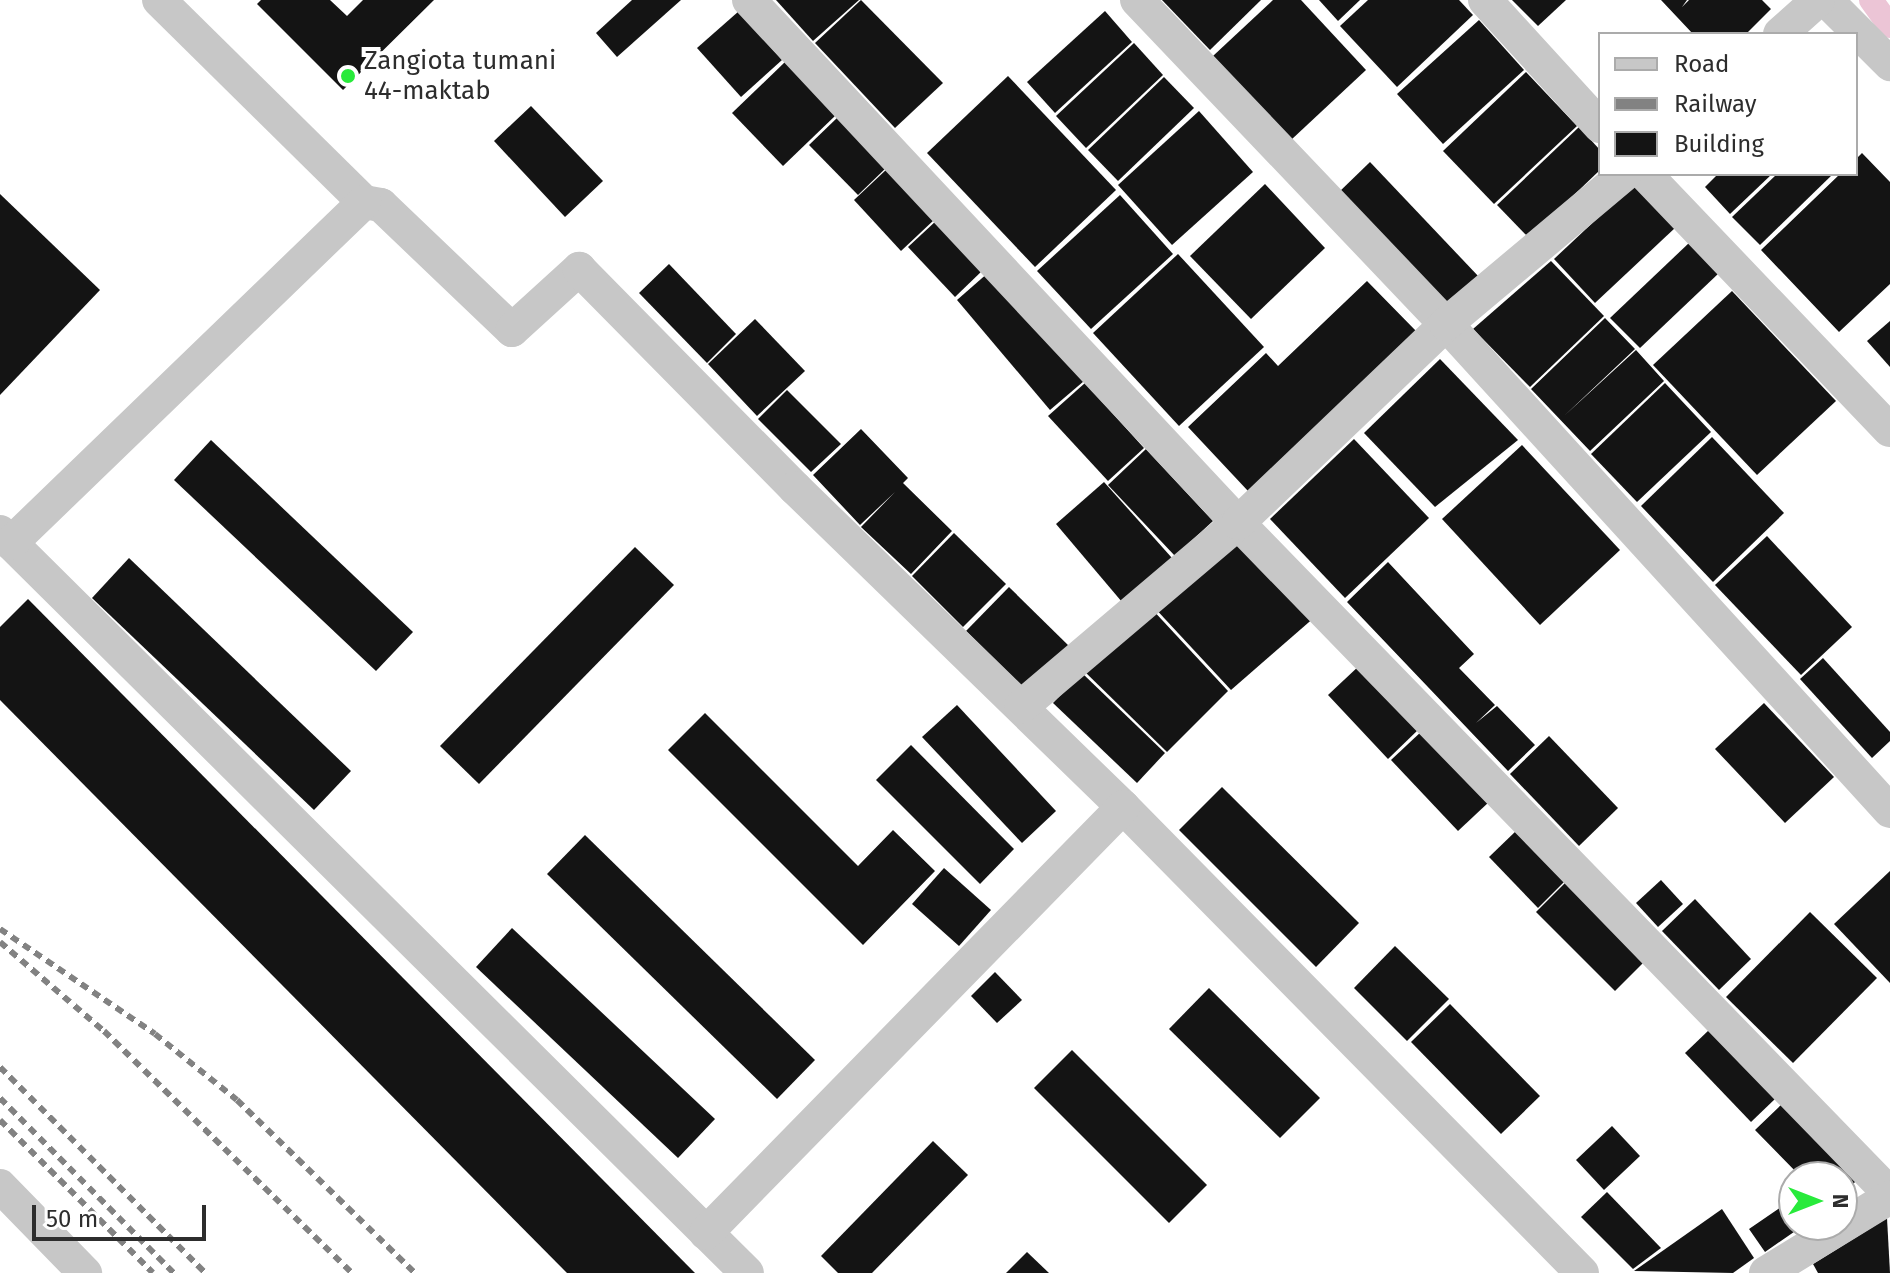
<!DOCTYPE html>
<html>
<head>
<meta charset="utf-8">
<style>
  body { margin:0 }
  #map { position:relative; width:1890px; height:1273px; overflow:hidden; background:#fff; font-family:"Fira Sans",sans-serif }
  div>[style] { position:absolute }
  .canal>* { height:24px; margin:-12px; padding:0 12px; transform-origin:12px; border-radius:12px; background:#ecc5d6 }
  .building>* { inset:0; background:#141414 }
  .minor>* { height:34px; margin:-17px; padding:0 17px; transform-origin:17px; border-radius:17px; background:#c7c7c7 }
  .rail>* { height:6px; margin-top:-3px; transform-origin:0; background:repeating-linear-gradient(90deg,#828282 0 8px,transparent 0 14px) }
  .dots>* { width:22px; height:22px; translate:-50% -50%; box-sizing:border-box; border:4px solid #fff; border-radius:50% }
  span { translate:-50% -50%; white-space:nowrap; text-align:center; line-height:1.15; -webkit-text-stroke:8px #fff; paint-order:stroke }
  .poi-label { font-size:26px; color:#2d2d2d }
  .left { translate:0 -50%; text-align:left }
  .legend { position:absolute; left:1598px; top:32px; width:260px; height:144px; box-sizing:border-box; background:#fff; border:2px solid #ababab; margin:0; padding:10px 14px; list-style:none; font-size:24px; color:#2d2d2d }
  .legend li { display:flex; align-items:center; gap:16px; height:40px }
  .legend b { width:40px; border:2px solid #ababab }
  .north { position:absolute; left:1778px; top:1161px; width:80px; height:80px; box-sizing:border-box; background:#fff; border:2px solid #ababab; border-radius:50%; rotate:90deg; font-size:22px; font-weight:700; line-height:32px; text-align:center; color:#2d2d2d }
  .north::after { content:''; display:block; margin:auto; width:28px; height:36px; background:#28ea3b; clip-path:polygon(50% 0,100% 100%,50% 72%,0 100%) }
  .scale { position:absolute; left:32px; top:1205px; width:174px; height:36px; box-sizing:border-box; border:4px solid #2d2d2d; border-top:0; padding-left:10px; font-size:24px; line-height:28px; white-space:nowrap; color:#2d2d2d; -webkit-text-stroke:6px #fff; paint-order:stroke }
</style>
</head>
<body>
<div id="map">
  <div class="canal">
    <i style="left:1871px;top:0;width:32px;rotate:54deg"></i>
  </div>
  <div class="building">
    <i style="clip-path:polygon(261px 0,330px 0,347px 16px,363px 0,434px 0,343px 90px,257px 4px)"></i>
    <i style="clip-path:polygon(632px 0,681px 0,617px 57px,596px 33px)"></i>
    <i style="clip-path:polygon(776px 0,859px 0,813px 41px)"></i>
    <i style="clip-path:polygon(861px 0,943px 83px,895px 128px,815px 43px)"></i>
    <i style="clip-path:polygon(1162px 0,1261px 0,1210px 50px)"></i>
    <i style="clip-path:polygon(1273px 0,1301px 0,1366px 70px,1291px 140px,1213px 56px)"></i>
    <i style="clip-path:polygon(1319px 0,1360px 0,1338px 21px)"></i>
    <i style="clip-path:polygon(1368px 0,1459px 0,1473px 15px,1397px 87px,1340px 26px)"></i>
    <i style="clip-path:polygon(1512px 0,1566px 0,1538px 26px)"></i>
    <i style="clip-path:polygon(1661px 0,1687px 0,1682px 7px,1689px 0,1762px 0,1771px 9px,1746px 34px,1693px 34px)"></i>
    <i style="clip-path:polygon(739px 11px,782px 60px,741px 97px,697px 48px)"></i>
    <i style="clip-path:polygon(1105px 11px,1132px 42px,1055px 113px,1027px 82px)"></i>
    <i style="clip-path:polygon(1479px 20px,1524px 70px,1443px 144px,1397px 94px)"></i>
    <i style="clip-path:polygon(1134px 43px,1163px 75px,1086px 148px,1056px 116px)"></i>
    <i style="clip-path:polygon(785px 62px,836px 115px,783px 166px,732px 113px)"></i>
    <i style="clip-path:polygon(1526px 72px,1577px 126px,1494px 204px,1443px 151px)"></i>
    <i style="clip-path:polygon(1008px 76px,1116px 190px,1035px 267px,927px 153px)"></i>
    <i style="clip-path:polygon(1164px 77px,1194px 108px,1118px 181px,1088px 150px)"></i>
    <i style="clip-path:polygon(531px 106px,603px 181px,565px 217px,494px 141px)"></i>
    <i style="clip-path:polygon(1199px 111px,1253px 172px,1172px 245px,1118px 185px)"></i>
    <i style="clip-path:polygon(838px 117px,887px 167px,858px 195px,809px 145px)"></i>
    <i style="clip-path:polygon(1579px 127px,1600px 150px,1600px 170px,1529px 238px,1497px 205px)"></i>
    <i style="clip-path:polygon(1862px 153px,1890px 182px,1890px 284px,1839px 332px,1761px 250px,1840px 174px,1856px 174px,1856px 159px)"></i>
    <i style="clip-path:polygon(1370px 162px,1480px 278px,1446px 311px,1336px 195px)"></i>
    <i style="clip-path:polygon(888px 168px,935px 219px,901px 251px,854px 200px)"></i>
    <i style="clip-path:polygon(1718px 174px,1772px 174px,1730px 214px,1705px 187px)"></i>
    <i style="clip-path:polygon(1777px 174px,1833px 174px,1760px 245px,1732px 217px)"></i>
    <i style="clip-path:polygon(1635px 183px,1676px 227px,1595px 303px,1554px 259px)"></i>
    <i style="clip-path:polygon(1265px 184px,1325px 248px,1251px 319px,1190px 256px)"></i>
    <i style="clip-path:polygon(0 194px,100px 290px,0 395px)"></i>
    <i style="clip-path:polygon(1120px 195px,1173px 254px,1091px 329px,1037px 271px)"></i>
    <i style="clip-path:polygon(937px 220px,984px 269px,955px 297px,908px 247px)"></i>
    <i style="clip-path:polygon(1690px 242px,1719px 273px,1640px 348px,1610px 318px)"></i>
    <i style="clip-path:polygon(1178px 254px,1264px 347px,1179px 426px,1093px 333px)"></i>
    <i style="clip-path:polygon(1551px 261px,1604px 316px,1530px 387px,1473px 329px)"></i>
    <i style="clip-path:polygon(669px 264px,736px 334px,707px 363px,639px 293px)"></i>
    <i style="clip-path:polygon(989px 272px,1084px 381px,1050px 410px,957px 300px)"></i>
    <i style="clip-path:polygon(1367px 281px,1416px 331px,1248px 491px,1188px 427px,1266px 353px,1278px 366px)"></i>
    <i style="clip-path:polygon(1732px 291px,1836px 401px,1757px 475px,1653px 365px)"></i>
    <i style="clip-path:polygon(1605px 318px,1635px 349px,1564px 416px,1636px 350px,1664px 381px,1590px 451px,1531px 389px)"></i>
    <i style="clip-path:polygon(755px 319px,805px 371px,757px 416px,708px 364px)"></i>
    <i style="clip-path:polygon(1890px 321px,1890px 367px,1867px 341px)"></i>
    <i style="clip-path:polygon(1440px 359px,1518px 440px,1435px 507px,1364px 433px)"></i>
    <i style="clip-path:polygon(1085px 383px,1144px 448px,1108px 481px,1048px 416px)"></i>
    <i style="clip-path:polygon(1665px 383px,1711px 432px,1637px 502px,1591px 454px)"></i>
    <i style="clip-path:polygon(787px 390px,841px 444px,811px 472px,758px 419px)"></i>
    <i style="clip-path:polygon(861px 429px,908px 478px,903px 483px,952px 531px,911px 574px,861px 527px,895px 492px,860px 525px,813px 475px)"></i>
    <i style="clip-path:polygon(1712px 437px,1784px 513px,1713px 582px,1641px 506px)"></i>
    <i style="clip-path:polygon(1354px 439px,1429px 518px,1345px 598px,1270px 519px)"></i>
    <i style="clip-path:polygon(211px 440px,413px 632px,376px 671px,174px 480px)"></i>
    <i style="clip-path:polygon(1522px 445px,1620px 550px,1540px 625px,1442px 519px)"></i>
    <i style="clip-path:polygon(1146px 449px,1213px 521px,1175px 556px,1108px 485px)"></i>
    <i style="clip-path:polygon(1104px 482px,1172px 558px,1122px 602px,1056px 524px)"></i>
    <i style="clip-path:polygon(954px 533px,1006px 584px,963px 627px,912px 576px)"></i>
    <i style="clip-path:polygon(1237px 533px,1316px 616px,1231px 690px,1152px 605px)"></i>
    <i style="clip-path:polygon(1767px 536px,1852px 627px,1801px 675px,1715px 585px)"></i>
    <i style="clip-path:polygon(635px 547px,674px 585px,479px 784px,440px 746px)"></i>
    <i style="clip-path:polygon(129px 558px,351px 771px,314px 810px,92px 598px)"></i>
    <i style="clip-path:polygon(1388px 562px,1474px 654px,1459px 668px,1495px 705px,1476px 723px,1497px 706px,1535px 745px,1508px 771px,1347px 602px)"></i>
    <i style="clip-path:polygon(1009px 587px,1070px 647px,1027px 691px,966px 631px)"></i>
    <i style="clip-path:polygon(28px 599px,695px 1273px,567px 1273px,0 700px,0 627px)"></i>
    <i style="clip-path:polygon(1150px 607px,1228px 691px,1167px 752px,1083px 670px)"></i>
    <i style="clip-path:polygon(1823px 658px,1890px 732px,1890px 741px,1872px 758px,1800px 679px)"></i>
    <i style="clip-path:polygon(1361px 664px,1421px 727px,1388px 759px,1328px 695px)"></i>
    <i style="clip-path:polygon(1082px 673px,1165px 753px,1137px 783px,1053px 703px)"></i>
    <i style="clip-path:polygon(1764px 703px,1834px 777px,1785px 823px,1715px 749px)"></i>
    <i style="clip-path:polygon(957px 705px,1056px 811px,1022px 843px,922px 737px)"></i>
    <i style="clip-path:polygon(705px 713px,858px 866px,893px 830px,935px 871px,863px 945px,668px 750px)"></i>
    <i style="clip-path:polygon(1423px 730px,1490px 801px,1458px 831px,1391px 760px)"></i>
    <i style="clip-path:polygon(1549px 736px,1618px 808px,1579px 846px,1510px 774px)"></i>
    <i style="clip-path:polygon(911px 745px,1014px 849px,980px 884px,876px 780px)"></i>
    <i style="clip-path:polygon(1222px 787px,1359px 923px,1316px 967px,1179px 830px)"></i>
    <i style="clip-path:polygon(1517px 830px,1566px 880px,1538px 908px,1489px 857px)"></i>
    <i style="clip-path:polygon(585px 835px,815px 1060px,777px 1099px,547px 874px)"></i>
    <i style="clip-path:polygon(944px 868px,991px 910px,959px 946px,912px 904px)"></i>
    <i style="clip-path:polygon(1890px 871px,1890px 983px,1834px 924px)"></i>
    <i style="clip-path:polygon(1661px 880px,1683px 904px,1658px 927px,1636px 903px)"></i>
    <i style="clip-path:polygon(1567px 881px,1646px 960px,1615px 991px,1536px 912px)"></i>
    <i style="clip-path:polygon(1695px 899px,1751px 959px,1719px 990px,1662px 931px)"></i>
    <i style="clip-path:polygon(1810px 912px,1877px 978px,1793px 1063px,1726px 997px)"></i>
    <i style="clip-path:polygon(512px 928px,715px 1119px,678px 1158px,476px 967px)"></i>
    <i style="clip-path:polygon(1395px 946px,1449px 999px,1407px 1041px,1354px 988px)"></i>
    <i style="clip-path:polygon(995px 972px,1022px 1000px,997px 1023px,971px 996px)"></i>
    <i style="clip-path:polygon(1209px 988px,1320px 1098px,1280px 1138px,1169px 1029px)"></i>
    <i style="clip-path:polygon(1450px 1004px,1540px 1096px,1501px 1134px,1411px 1042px)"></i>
    <i style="clip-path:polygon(1710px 1029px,1776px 1098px,1751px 1122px,1685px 1053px)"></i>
    <i style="clip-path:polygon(1072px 1050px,1207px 1185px,1169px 1223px,1034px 1088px)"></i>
    <i style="clip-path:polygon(1782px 1104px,1857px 1180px,1842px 1195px,1842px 1177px,1801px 1177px,1755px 1130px)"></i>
    <i style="clip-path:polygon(1612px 1126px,1640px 1156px,1604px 1190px,1576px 1160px)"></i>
    <i style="clip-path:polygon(933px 1141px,968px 1175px,872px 1273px,838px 1273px,821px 1256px)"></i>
    <i style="clip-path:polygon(1607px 1192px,1661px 1248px,1633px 1269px,1581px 1217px)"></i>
    <i style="clip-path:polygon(1794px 1198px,1794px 1225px,1804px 1225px,1765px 1252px,1749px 1229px)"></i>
    <i style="clip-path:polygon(1722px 1209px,1754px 1258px,1733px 1273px,1634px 1271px)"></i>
    <i style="clip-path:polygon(1887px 1218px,1890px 1273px,1818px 1273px,1813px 1264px)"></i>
    <i style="clip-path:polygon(1027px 1252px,1049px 1273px,1006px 1273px)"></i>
  </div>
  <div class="minor">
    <i style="left:159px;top:0;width:288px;rotate:44.6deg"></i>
    <i style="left:364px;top:202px;width:17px;rotate:10deg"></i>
    <i style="left:381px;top:205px;width:181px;rotate:43.7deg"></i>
    <i style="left:512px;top:330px;width:91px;rotate:-42.3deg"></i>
    <i style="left:579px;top:269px;width:308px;rotate:45.4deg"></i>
    <i style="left:795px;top:488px;width:458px;rotate:44.2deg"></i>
    <i style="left:1123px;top:807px;width:654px;rotate:45.43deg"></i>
    <i style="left:749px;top:0;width:716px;rotate:46.92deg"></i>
    <i style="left:1238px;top:523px;width:936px;rotate:45.82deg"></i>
    <i style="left:1137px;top:0;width:448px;rotate:46.4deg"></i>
    <i style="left:1446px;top:324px;width:659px;rotate:47.64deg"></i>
    <i style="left:1485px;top:0;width:171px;rotate:47.6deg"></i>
    <i style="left:1826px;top:0;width:91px;rotate:45deg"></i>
    <i style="left:1780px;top:34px;width:51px;rotate:-41.8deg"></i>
    <i style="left:1645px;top:174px;width:354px;rotate:46.3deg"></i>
    <i style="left:0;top:532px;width:1052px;rotate:44.77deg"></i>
    <i style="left:11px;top:543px;width:491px;rotate:-44deg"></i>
    <i style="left:1021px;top:707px;width:285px;rotate:-40.3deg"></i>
    <i style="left:1238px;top:523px;width:288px;rotate:-43.7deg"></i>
    <i style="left:1446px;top:324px;width:234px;rotate:-40deg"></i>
    <i style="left:0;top:1186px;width:122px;rotate:45.7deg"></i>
    <i style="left:706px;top:1233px;width:596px;rotate:-45.61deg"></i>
    <i style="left:1766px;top:1273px;width:145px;rotate:-31.5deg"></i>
  </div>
  <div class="rail">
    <i style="left:0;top:929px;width:187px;rotate:34.1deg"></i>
    <i style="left:155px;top:1034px;width:105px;rotate:38.8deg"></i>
    <i style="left:237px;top:1100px;width:248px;rotate:44.2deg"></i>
    <i style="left:0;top:942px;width:137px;rotate:40.6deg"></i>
    <i style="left:104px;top:1031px;width:347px;rotate:44.3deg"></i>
    <i style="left:0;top:1067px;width:291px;rotate:45.1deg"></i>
    <i style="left:0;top:1098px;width:247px;rotate:45.2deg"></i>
    <i style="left:0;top:1120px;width:216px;rotate:45deg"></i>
  </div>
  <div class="dots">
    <i style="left:348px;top:76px;background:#28ea3b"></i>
  </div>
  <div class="poi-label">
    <span class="left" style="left:364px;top:76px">Zangiota tumani<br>44-maktab</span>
  </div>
  <ul class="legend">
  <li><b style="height:10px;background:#c7c7c7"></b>Road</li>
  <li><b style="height:10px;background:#828282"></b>Railway</li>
  <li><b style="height:22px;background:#141414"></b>Building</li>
  </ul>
  <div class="north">N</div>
  <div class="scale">50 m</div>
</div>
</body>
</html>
